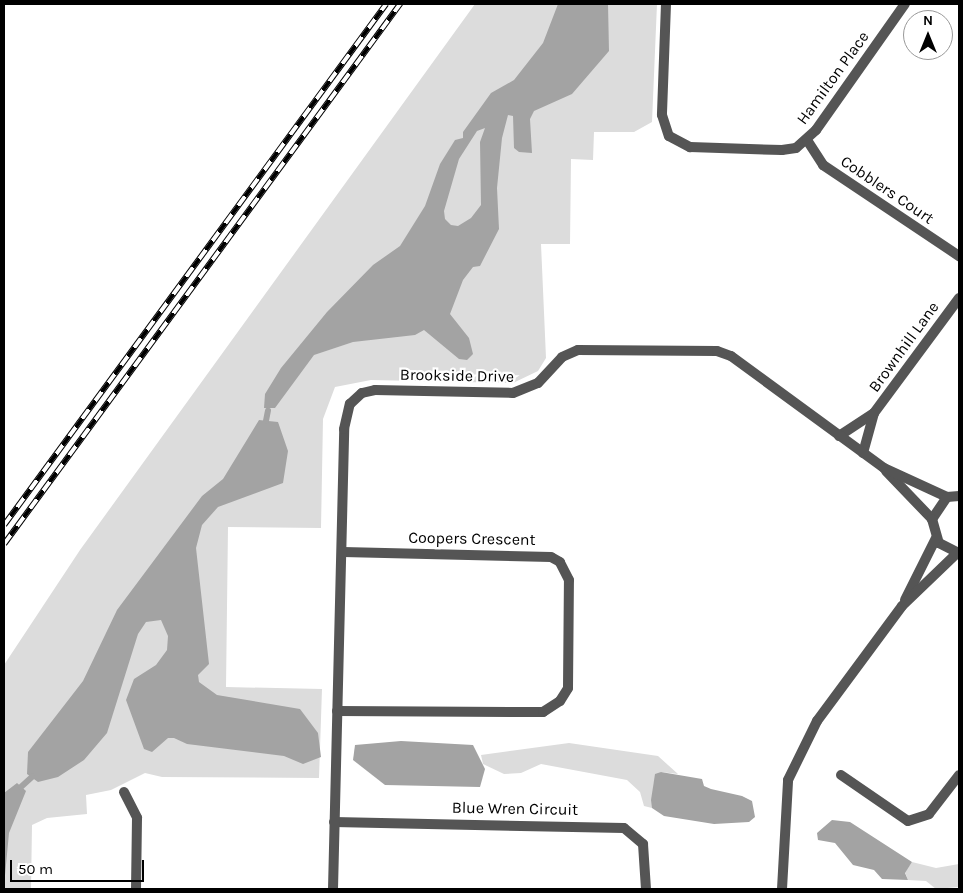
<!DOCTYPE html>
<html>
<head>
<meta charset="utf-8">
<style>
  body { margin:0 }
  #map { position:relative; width:963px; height:893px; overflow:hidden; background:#fff; font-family:Karla,sans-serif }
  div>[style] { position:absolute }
  .green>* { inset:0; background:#dcdcdc }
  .water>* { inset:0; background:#a3a3a3 }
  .stream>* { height:5.5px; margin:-2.75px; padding:0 2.75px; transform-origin:2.75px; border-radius:2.75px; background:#a3a3a3 }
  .minor>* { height:10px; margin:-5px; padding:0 5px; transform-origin:5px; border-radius:5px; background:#555 }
  .tertiary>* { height:10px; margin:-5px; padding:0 5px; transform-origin:5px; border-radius:5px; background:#555 }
  .rail>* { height:5.5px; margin-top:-2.75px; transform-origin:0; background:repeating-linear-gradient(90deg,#fff 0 11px,#000 0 22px); box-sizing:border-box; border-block:1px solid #000 }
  span { translate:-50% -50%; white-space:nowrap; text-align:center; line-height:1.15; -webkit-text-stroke:4.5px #fff; paint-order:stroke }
  .street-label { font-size:16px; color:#000 }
  .frame { position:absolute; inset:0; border:5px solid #000; pointer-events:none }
  .north { position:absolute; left:903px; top:10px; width:50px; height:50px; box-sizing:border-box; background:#fff; border:1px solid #999; border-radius:50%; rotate:0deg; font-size:14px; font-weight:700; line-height:20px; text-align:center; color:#000 }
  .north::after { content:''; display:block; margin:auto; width:18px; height:22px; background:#000; clip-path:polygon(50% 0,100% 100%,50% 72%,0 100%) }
  .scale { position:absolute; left:10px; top:860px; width:134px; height:22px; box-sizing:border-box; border:2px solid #000; border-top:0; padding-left:6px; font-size:15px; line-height:18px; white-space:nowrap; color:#000; -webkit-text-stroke:4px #fff; paint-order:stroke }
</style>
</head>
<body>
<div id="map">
  <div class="green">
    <i style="clip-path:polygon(475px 4px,657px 4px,652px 122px,634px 132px,594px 132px,593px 160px,571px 159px,570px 244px,541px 244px,546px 358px,538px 371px,513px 383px,371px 380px,335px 387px,323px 419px,321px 528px,228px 527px,226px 687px,322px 689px,319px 778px,162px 777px,145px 773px,111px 790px,86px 795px,87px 814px,47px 818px,32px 825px,31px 889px,4px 889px,4px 665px,80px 550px)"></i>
    <i style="clip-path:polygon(569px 743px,658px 756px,678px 774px,661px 772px,654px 782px,652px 808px,644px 806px,640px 792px,627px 780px,541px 764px,521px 773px,504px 774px,483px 764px,481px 755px)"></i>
    <i style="clip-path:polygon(912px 862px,936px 868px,959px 864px,959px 887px,936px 889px,926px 881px,908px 880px,905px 872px)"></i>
  </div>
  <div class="water">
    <i style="clip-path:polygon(evenodd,558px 4px,608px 4px,609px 51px,572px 94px,534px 111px,530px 119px,532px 153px,519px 152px,514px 148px,513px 116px,508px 115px,502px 138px,497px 188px,499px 229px,480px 266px,473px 267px,463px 280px,450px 314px,469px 338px,473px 354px,467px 360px,459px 359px,424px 330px,415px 335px,353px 342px,314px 355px,275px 408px,264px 408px,265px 394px,281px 368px,327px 312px,373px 265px,400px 246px,425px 206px,440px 164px,455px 140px,463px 138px,463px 132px,491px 93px,514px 80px,543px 43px,558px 4px,485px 128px,480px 142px,481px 205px,471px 218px,458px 226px,451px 225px,445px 219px,444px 211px,459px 159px,477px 131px,485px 128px)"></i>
    <i style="clip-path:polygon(259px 420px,278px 422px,288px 451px,283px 483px,218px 507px,202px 525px,196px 548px,209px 664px,198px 675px,199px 682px,217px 695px,300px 709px,318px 733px,321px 757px,303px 764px,284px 756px,187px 744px,174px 738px,168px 738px,152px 752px,144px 749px,126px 700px,134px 679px,156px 665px,167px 650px,168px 636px,161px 620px,146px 622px,138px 634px,107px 733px,84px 760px,58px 777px,38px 782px,27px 774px,28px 752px,83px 681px,117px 610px,202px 496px,223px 479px)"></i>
    <i style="clip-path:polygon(401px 741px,473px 745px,485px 769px,480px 787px,385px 785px,353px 760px,355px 745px)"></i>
    <i style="clip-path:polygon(661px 772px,702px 779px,704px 786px,711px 789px,742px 796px,752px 801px,755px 817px,749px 822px,714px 824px,664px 816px,652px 808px,651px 800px,655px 774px)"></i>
    <i style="clip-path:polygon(17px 783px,26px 791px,9px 833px,4px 886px,4px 793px)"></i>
    <i style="clip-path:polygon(832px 820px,850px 822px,912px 862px,905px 873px,908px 880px,882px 879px,874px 870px,853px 865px,835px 843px,818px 840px,817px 833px)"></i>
  </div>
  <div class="stream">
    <i style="left:266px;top:421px;width:10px;rotate:-79deg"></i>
    <i style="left:21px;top:787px;width:15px;rotate:-42deg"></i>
  </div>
  <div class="minor">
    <i style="left:666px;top:4px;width:111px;rotate:92.1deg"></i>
    <i style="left:662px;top:115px;width:22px;rotate:72deg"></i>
    <i style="left:669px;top:136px;width:24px;rotate:28deg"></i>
    <i style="left:690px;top:147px;width:92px;rotate:1.9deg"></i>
    <i style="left:782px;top:150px;width:14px;rotate:-8deg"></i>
    <i style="left:796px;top:148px;width:27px;rotate:-42deg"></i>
    <i style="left:816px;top:130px;width:154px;rotate:-54.8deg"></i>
    <i style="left:807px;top:140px;width:30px;rotate:57deg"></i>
    <i style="left:823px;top:165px;width:164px;rotate:33.8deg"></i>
    <i style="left:839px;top:436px;width:42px;rotate:-33.3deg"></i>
    <i style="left:874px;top:413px;width:143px;rotate:-53.5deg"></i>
    <i style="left:863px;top:453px;width:41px;rotate:-74.6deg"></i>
    <i style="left:886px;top:471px;width:66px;rotate:46.2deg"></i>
    <i style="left:337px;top:711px;width:206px;rotate:0.3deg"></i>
    <i style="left:543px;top:712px;width:20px;rotate:-33deg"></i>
    <i style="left:560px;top:701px;width:15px;rotate:-58deg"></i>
    <i style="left:568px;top:688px;width:108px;rotate:-89.5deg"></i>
    <i style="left:569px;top:580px;width:20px;rotate:-117deg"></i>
    <i style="left:560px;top:562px;width:10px;rotate:-151deg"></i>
    <i style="left:551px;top:557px;width:208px;rotate:-178.6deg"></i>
    <i style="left:841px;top:775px;width:81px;rotate:34.5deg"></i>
    <i style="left:908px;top:821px;width:22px;rotate:-18deg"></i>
    <i style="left:929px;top:814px;width:49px;rotate:-52.4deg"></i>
    <i style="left:124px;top:792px;width:29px;rotate:63deg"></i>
    <i style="left:137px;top:818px;width:71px;rotate:90.8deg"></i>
    <i style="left:334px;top:822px;width:290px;rotate:1.2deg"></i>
    <i style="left:624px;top:828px;width:25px;rotate:40deg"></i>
    <i style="left:643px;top:844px;width:45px;rotate:86.2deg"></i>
    <i style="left:333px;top:889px;width:460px;rotate:-88.6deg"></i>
    <i style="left:344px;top:429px;width:26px;rotate:-77deg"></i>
    <i style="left:350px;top:404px;width:16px;rotate:-43deg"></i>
    <i style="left:362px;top:393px;width:13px;rotate:-13deg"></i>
    <i style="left:375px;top:390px;width:138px;rotate:1.2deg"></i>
    <i style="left:513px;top:393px;width:27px;rotate:-22deg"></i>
    <i style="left:538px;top:383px;width:35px;rotate:-47deg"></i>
    <i style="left:562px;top:357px;width:17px;rotate:-24deg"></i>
    <i style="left:578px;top:350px;width:139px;rotate:0.4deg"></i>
    <i style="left:717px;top:351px;width:15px;rotate:20deg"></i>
    <i style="left:731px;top:356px;width:190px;rotate:36.2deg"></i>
    <i style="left:884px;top:468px;width:69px;rotate:24.7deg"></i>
  </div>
  <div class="tertiary">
    <i style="left:959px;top:496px;width:12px;rotate:175deg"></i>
    <i style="left:947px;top:497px;width:27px;rotate:124deg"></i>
    <i style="left:932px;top:519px;width:25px;rotate:74deg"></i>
    <i style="left:939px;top:543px;width:22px;rotate:27deg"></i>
    <i style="left:905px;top:600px;width:69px;rotate:-63.4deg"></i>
    <i style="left:782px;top:889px;width:109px;rotate:-86.8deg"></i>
    <i style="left:788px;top:780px;width:66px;rotate:-63.8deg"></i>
    <i style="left:817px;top:721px;width:143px;rotate:-53.5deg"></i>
    <i style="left:902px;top:606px;width:76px;rotate:-43.9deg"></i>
  </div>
  <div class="rail">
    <i style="left:4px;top:525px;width:646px;rotate:-53.75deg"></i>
    <i style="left:4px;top:544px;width:670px;rotate:-53.75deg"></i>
  </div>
  <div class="street-label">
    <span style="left:833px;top:78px;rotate:-54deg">Hamilton Place</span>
    <span style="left:887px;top:190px;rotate:34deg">Cobblers Court</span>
    <span style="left:904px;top:347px;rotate:-54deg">Brownhill Lane</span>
    <span style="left:457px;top:376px;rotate:1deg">Brookside Drive</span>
    <span style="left:472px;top:539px;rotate:1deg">Coopers Crescent</span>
    <span style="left:515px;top:809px;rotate:1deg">Blue Wren Circuit</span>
  </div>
  <div class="frame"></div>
  <div class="north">N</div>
  <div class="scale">50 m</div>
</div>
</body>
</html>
